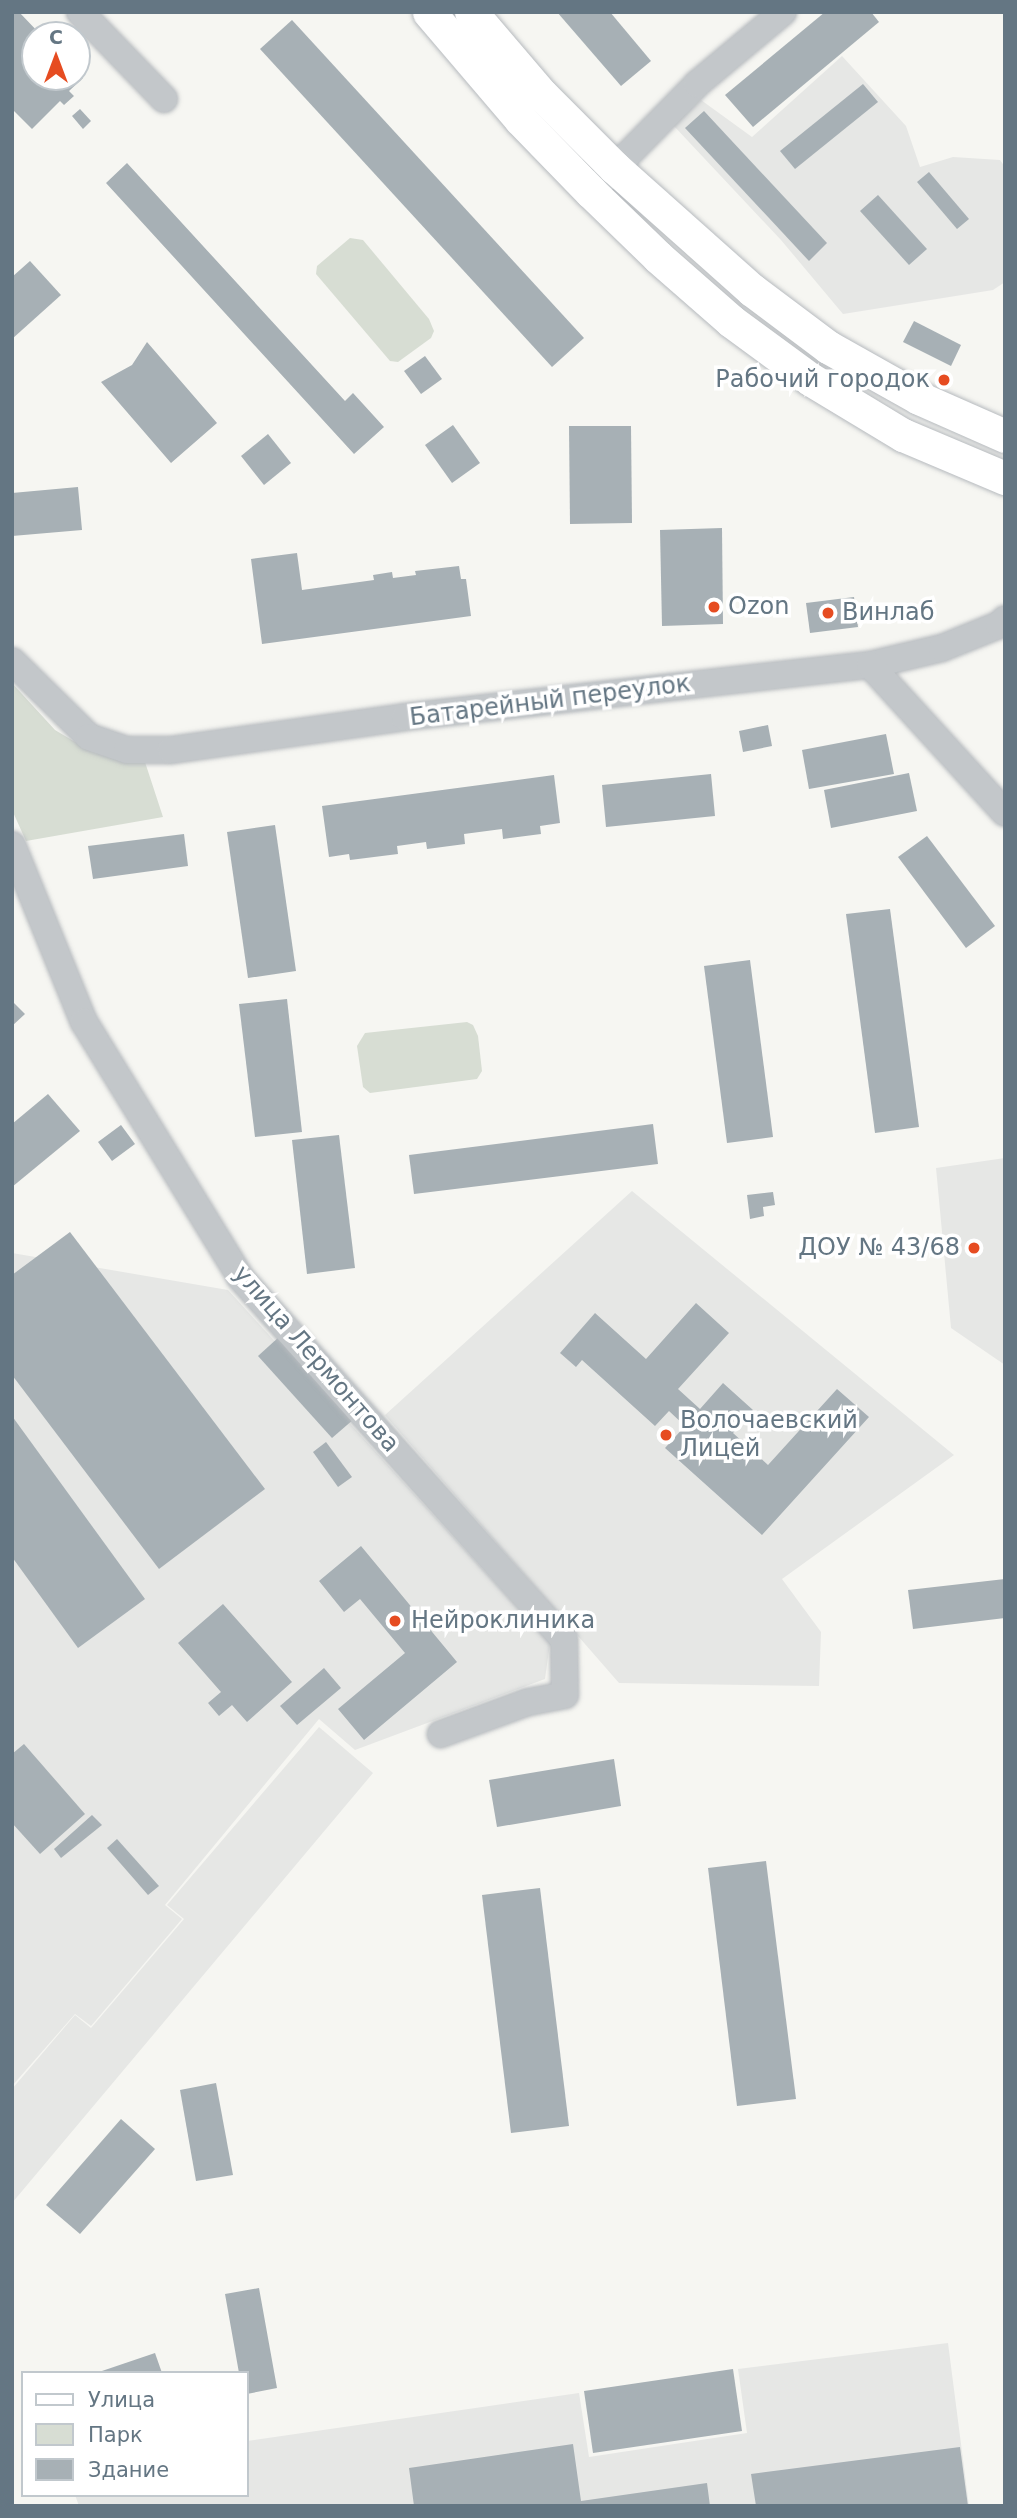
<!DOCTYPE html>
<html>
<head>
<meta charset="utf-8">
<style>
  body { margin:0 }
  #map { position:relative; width:1017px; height:2518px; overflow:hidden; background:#f6f6f2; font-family:"DejaVu Sans",sans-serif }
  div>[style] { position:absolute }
  .built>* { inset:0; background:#e6e7e5 }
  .green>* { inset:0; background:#d7ddd3 }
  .building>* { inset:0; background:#a7b0b5 }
  .roads { filter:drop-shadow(0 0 2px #b6babe) drop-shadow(0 0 2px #b6babe) }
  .minor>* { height:26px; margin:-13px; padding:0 13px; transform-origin:13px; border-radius:13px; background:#c3c7ca }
  .major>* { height:33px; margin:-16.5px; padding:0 16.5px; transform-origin:16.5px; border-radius:16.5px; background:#fff }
  .dots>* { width:19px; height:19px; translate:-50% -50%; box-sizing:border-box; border:4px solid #fff; border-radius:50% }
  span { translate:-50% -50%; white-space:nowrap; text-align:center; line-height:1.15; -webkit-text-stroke:7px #fff; paint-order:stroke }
  .poi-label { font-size:24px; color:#647683 }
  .right { translate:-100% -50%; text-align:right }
  .left { translate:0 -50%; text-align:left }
  .street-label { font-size:24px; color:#647683 }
  .frame { position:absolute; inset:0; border:14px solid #647683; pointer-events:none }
  .legend { position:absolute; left:21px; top:2371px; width:228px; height:126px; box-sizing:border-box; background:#fff; border:2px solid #c1c8cd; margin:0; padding:9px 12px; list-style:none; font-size:21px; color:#647683 }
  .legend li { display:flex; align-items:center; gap:14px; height:35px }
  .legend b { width:35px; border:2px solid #c1c8cd }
  .north { position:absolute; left:21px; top:21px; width:70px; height:70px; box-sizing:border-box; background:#fff; border:2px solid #c1c8cd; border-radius:50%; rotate:0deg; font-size:19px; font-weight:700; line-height:28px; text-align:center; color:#647683 }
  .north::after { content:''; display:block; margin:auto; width:24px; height:32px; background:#e64c21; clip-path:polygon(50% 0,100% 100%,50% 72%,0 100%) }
</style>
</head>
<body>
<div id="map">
  <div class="built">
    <i style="clip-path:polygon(842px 56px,906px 126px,920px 167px,953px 157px,1000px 160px,1005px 167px,1005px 282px,993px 290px,843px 314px,781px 240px,673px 125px,701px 100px,752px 137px)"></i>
    <i style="clip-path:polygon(1005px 1158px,1005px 1365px,951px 1328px,936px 1168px)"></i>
    <i style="clip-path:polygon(632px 1191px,954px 1455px,782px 1579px,821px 1632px,819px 1686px,619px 1683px,385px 1415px)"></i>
    <i style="clip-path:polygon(12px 1253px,228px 1290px,550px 1643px,545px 1679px,355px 1750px,319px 1719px,165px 1905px,182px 1919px,91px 2026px,75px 2014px,12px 2086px)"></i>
    <i style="clip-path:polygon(319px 1727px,373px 1773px,12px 2203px,12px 2089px,75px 2015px,91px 2028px,184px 1919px,167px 1905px)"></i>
    <i style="clip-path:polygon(948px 2343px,969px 2506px,79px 2506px,75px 2495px,247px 2495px,247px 2441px,579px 2393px,589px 2457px,747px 2433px,738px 2369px)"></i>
  </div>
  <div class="green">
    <i style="clip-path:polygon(350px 238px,363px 240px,429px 319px,434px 331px,431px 338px,398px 362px,390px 361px,316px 274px,317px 266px)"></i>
    <i style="clip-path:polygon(12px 683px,55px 730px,92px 752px,145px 762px,163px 817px,26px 841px,12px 810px)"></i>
    <i style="clip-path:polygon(467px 1022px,473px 1025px,478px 1036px,482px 1071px,477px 1079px,370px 1093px,363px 1087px,357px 1046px,365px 1033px)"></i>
  </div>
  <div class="building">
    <i style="clip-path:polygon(12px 12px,19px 12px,41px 35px,35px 35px,35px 77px,77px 77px,77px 72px,83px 78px,69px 91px,74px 96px,64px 105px,60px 101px,32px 129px,12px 109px)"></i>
    <i style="clip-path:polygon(557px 12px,610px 12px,651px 61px,621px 86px)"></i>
    <i style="clip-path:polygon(825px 12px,871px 12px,879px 22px,753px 127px,725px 95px)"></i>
    <i style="clip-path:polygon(292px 20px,584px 338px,552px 367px,260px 49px)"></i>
    <i style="clip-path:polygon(863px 84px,878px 102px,795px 169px,780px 151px)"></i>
    <i style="clip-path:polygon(80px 109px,91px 121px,83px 129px,72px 116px)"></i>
    <i style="clip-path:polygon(704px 111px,827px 243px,809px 261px,685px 128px)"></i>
    <i style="clip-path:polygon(127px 163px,345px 401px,353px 393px,384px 427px,354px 454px,106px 183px)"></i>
    <i style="clip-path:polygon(929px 172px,969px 219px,957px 229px,917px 182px)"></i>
    <i style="clip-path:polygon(878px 195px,927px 249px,909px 265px,860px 211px)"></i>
    <i style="clip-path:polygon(30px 261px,61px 295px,12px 339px,12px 277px)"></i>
    <i style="clip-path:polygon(914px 321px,961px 345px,951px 366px,903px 342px)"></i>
    <i style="clip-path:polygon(147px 342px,217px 423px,171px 463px,101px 382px,132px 365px)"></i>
    <i style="clip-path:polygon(425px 356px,442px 379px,421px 394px,404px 371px)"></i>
    <i style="clip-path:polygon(453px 425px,480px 463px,452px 483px,425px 445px)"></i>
    <i style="clip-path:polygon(569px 426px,631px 426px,632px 523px,570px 524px)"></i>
    <i style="clip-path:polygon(268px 434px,291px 463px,264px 485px,241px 456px)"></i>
    <i style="clip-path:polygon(78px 487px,82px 530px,12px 536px,12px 493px)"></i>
    <i style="clip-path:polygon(722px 528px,723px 624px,662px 626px,660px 530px)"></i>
    <i style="clip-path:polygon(297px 553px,302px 590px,374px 580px,373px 575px,392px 572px,393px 578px,416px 575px,415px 571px,459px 566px,461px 579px,466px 579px,471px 616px,262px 644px,251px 559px)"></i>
    <i style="clip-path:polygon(854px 597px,858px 627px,810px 633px,806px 603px)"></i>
    <i style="clip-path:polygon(768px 725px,772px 746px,743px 752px,739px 731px)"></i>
    <i style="clip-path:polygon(886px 734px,894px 774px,809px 789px,802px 750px)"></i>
    <i style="clip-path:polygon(909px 773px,917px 811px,831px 828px,824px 790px)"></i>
    <i style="clip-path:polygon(711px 774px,715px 816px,606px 827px,602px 785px)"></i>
    <i style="clip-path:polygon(554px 775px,560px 823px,540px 826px,541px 834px,503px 839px,502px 829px,464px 834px,465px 844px,427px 849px,426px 842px,397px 846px,398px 854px,350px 860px,349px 854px,329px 857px,322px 806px)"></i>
    <i style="clip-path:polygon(275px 825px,296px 971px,248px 978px,227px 832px)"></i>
    <i style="clip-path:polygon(184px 834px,188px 866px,93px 879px,88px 846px)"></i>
    <i style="clip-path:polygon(927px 836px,995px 926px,966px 948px,898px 857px)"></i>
    <i style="clip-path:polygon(890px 909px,919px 1127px,875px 1133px,846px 914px)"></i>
    <i style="clip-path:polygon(750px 960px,773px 1137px,727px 1143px,704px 966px)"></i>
    <i style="clip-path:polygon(287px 999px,302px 1132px,255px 1137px,239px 1004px)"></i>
    <i style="clip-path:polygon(12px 1001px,25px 1014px,12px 1026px)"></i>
    <i style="clip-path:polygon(48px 1094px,80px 1131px,12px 1187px,12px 1124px)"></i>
    <i style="clip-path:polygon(653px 1124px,658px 1164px,414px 1194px,409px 1155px)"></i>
    <i style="clip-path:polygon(121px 1125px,135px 1144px,112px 1161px,98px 1142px)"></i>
    <i style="clip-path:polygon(339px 1135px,355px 1268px,307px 1274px,292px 1140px)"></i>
    <i style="clip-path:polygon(773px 1192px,775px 1205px,763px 1207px,764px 1216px,750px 1219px,747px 1195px)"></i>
    <i style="clip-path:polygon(70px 1232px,265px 1489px,159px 1569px,12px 1375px,12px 1275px)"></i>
    <i style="clip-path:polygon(696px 1303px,729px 1333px,678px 1389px,700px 1409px,723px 1383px,753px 1410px,733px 1433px,768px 1465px,837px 1389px,869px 1417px,762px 1535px,665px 1448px,685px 1426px,669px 1411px,655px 1426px,582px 1360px,576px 1367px,560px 1353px,595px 1313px,646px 1359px)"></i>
    <i style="clip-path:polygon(280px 1336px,354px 1419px,332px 1438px,258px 1356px)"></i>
    <i style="clip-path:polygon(12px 1416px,145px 1599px,78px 1648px,12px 1557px)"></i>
    <i style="clip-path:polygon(326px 1442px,352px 1477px,338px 1487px,313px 1452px)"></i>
    <i style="clip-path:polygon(361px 1546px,457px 1662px,364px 1740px,338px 1709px,405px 1653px,360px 1599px,344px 1612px,319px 1581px)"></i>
    <i style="clip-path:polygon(1005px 1579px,1005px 1618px,913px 1629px,908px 1590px)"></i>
    <i style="clip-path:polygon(223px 1604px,292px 1682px,247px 1722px,232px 1705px,219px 1716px,208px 1703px,221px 1692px,178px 1643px)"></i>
    <i style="clip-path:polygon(324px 1668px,341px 1688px,297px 1725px,280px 1706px)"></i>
    <i style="clip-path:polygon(24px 1744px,85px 1814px,40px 1854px,12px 1823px,12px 1754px)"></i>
    <i style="clip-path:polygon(614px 1759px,621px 1806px,497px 1827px,489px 1780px)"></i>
    <i style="clip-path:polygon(92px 1815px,102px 1825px,61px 1858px,54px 1849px)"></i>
    <i style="clip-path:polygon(117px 1839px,159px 1886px,148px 1895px,107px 1848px)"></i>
    <i style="clip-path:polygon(766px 1861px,796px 2099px,737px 2106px,708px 1868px)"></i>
    <i style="clip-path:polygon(540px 1888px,569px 2126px,511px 2133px,482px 1895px)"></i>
    <i style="clip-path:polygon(216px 2083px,233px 2175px,196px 2181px,180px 2090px)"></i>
    <i style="clip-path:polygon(121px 2119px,155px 2149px,80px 2234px,46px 2205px)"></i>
    <i style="clip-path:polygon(259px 2288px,277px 2388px,247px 2394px,247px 2373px,239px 2373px,225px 2294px)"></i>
    <i style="clip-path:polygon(155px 2353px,162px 2373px,99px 2373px,99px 2372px)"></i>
    <i style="clip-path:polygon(733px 2369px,742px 2431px,593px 2453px,584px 2391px)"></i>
    <i style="clip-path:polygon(573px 2444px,581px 2501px,707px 2483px,710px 2506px,414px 2506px,409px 2468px)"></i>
    <i style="clip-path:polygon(960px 2447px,968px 2506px,756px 2506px,751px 2474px)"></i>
  </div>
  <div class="roads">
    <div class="minor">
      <i style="left:80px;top:12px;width:121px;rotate:46deg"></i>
      <i style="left:591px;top:192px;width:151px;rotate:-45.5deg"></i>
      <i style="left:697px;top:84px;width:112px;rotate:-39.9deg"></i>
      <i style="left:12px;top:661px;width:108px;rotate:44.6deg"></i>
      <i style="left:89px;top:737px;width:40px;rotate:18.9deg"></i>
      <i style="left:127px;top:750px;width:44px"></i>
      <i style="left:171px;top:750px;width:236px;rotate:-8deg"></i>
      <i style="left:405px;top:717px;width:468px;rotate:-6.4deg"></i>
      <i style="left:870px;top:665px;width:74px;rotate:-13.3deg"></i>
      <i style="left:942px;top:648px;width:61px;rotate:-22deg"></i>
      <i style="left:999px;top:625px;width:8px;rotate:-45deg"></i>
      <i style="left:870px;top:665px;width:200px;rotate:47.6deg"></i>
      <i style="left:12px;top:845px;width:191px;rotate:67.9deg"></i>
      <i style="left:84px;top:1022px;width:299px;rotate:58.5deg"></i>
      <i style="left:240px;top:1277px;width:486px;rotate:48.2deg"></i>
      <i style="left:564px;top:1639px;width:56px;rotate:89deg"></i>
      <i style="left:565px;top:1695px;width:38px;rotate:169deg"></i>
      <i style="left:528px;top:1702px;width:93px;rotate:159.8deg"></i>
    </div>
    <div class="major">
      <i style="left:429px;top:12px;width:140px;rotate:49.6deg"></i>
      <i style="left:520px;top:119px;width:102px;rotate:45.8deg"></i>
      <i style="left:591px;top:192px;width:93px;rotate:44.1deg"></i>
      <i style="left:658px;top:257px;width:97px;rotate:41.2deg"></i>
      <i style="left:731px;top:321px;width:98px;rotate:36.3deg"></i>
      <i style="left:810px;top:379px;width:109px;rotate:31.1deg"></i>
      <i style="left:903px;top:435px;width:111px;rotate:22.9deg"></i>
      <i style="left:471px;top:12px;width:109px;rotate:49.5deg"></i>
      <i style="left:542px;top:95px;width:103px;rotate:45deg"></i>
      <i style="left:615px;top:168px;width:183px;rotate:41.7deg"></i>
      <i style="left:752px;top:290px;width:95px;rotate:36.9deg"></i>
      <i style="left:828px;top:347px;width:104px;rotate:29.3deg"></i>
      <i style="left:919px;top:398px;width:94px;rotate:23.8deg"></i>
    </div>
  </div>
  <div class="dots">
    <i style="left:944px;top:380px;background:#e64c21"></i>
    <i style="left:714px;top:607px;background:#e64c21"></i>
    <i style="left:828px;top:613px;background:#e64c21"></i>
    <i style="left:974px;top:1248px;background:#e64c21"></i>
    <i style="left:666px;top:1435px;background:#e64c21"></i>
    <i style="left:395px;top:1621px;background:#e64c21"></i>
  </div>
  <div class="poi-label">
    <span class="right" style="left:930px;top:380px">Рабочий городок</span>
    <span class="left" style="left:728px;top:607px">Ozon</span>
    <span class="left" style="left:842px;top:613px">Винлаб</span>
    <span class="right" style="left:960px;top:1248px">ДОУ № 43/68</span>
    <span class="left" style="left:680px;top:1435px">Волочаевский<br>Лицей</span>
    <span class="left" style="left:411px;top:1621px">Нейроклиника</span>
  </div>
  <div class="street-label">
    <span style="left:550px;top:701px;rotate:-7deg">Батарейный переулок</span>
    <span style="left:316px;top:1359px;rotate:49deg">улица Лермонтова</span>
  </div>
  <div class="frame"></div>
  <ul class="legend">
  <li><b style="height:9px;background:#fff"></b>Улица</li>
  <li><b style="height:19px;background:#d7ddd3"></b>Парк</li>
  <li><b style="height:19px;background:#a7b0b5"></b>Здание</li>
  </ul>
  <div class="north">С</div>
</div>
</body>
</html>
